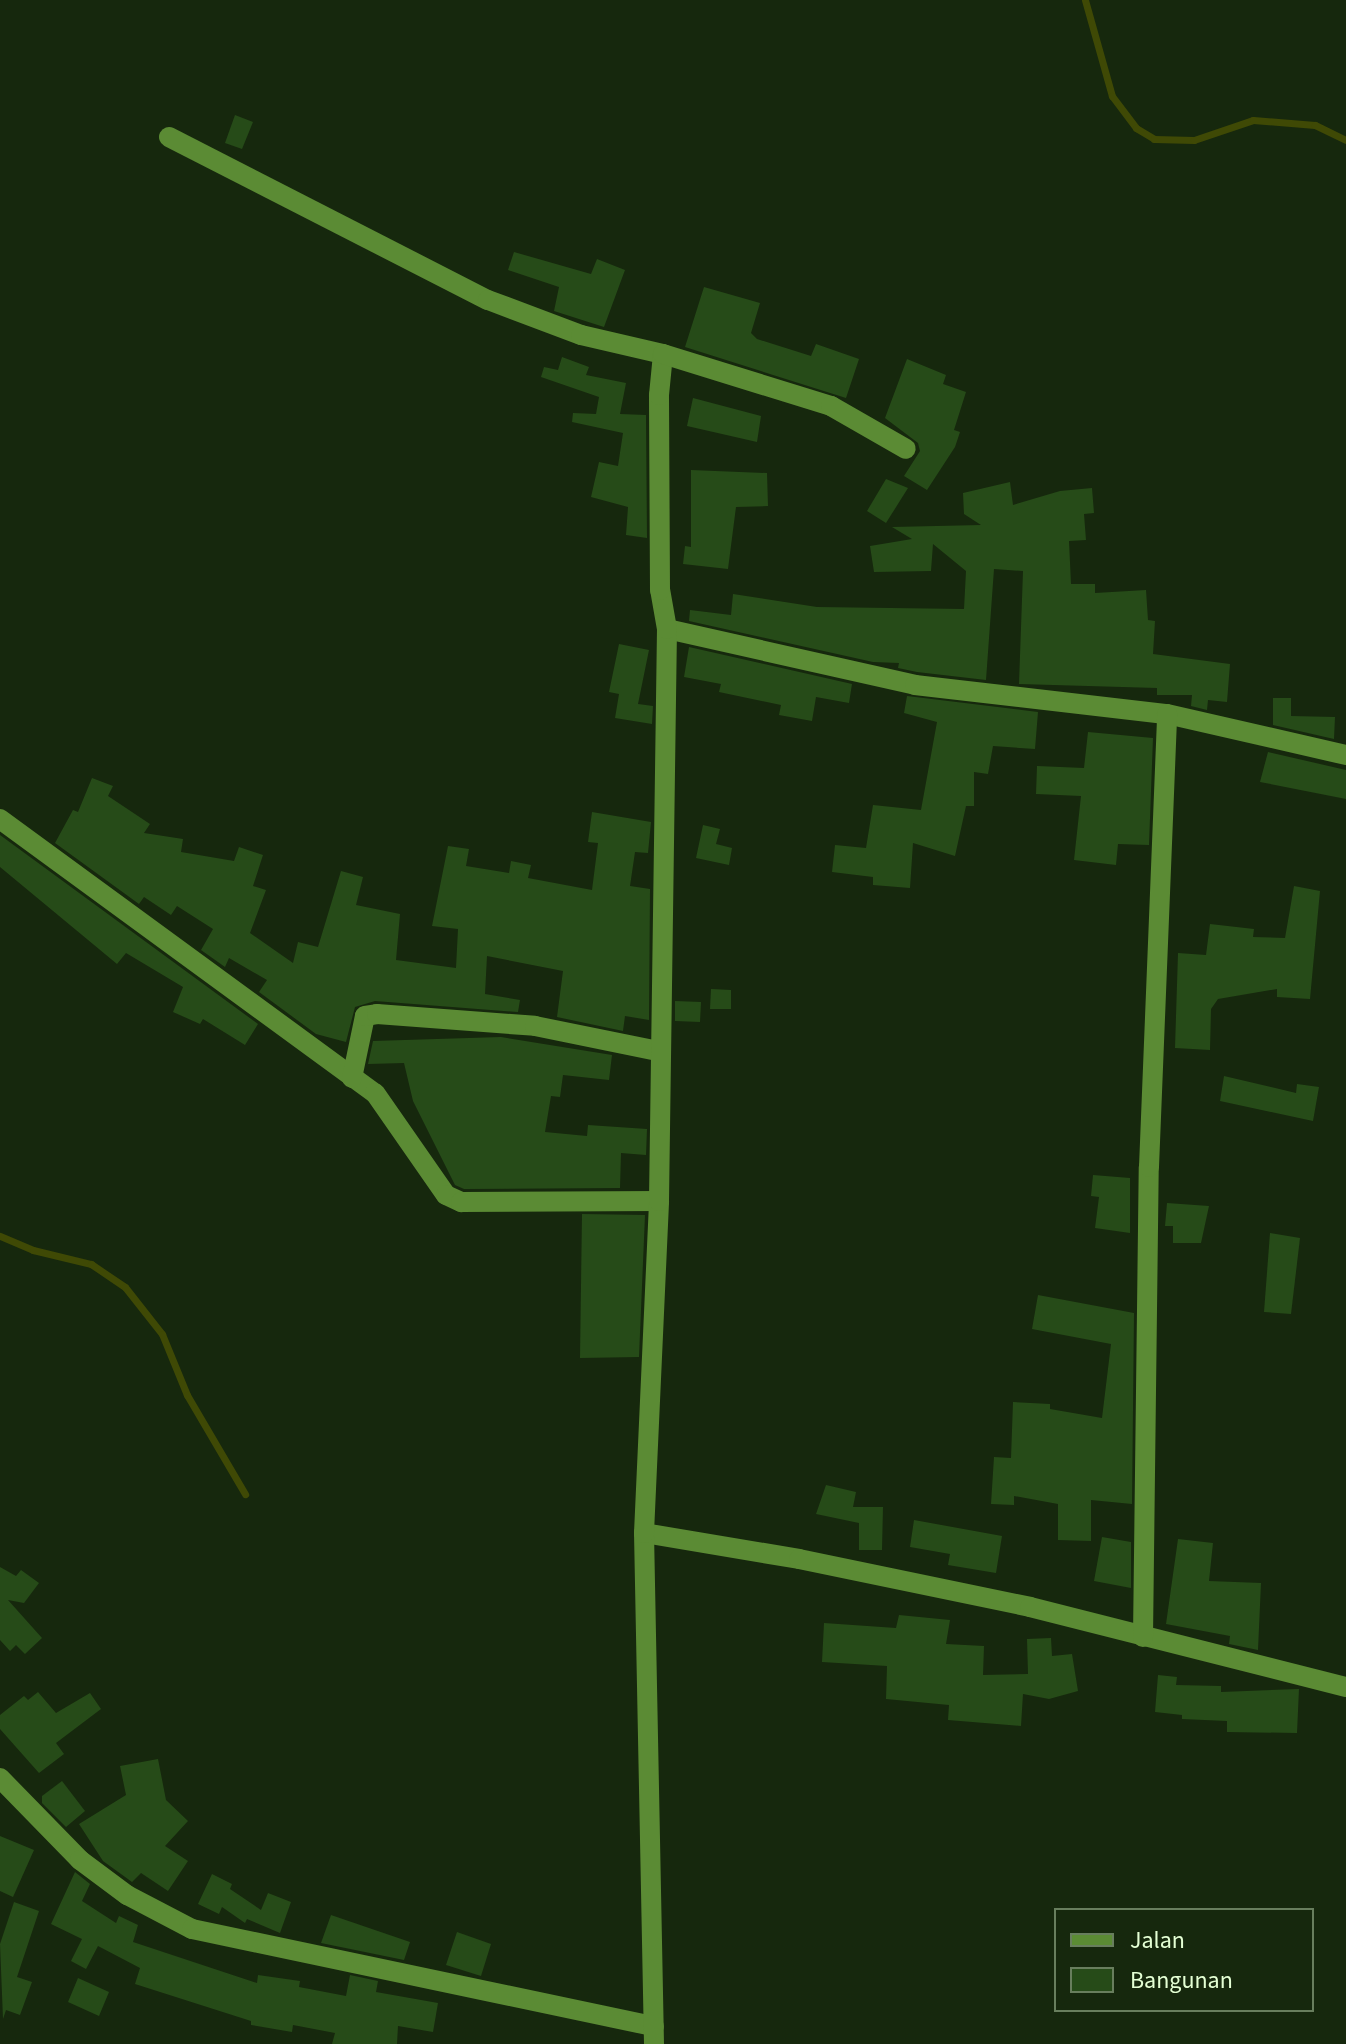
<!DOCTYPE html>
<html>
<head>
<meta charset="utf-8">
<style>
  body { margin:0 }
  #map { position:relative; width:1346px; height:2044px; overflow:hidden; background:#16280d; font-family:"Source Sans 3",sans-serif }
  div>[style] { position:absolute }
  .stream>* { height:7px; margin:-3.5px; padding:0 3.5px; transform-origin:3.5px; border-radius:3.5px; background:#3f4905 }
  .building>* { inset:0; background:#264b18 }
  .minor>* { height:20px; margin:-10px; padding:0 10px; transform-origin:10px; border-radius:10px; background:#5b8b34 }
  span { translate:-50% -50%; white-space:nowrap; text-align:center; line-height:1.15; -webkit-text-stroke:6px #16280d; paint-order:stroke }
  .legend { position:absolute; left:1054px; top:1908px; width:260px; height:104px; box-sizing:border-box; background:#16280d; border:2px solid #687e5d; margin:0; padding:10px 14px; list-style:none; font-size:24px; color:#e4ffd4 }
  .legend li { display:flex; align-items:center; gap:16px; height:40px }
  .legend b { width:40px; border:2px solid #687e5d }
</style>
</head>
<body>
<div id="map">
  <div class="stream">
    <i style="left:1085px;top:0;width:100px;rotate:74.3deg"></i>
    <i style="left:1112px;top:96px;width:40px;rotate:53deg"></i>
    <i style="left:1136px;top:128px;width:21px;rotate:31deg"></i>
    <i style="left:1154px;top:139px;width:40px;rotate:1.4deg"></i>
    <i style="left:1194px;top:140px;width:62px;rotate:-18.7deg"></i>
    <i style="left:1253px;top:120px;width:62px;rotate:4.6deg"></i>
    <i style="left:1315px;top:125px;width:34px;rotate:26deg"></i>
    <i style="left:0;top:1236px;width:36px;rotate:23deg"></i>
    <i style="left:33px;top:1250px;width:60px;rotate:13.6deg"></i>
    <i style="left:91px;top:1264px;width:41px;rotate:34.1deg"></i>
    <i style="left:125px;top:1287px;width:60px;rotate:51.8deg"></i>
    <i style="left:162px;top:1334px;width:66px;rotate:67.7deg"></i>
    <i style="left:187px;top:1395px;width:115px;rotate:59.6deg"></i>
  </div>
  <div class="building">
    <i style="clip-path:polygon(235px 115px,253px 122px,242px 149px,225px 143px)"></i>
    <i style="clip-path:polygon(514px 252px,591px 274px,597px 259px,625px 270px,604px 327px,554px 311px,559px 287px,508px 270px)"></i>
    <i style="clip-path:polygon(704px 287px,760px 303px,751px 333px,757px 339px,811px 356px,816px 344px,859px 359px,846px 398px,685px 347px)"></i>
    <i style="clip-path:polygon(562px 357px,589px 367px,586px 375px,626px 383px,620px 414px,646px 415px,647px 538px,626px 535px,628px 507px,591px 497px,599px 462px,618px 466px,623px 433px,572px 422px,573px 413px,596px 414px,599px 397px,541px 377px,544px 367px,558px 370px)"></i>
    <i style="clip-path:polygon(907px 359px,946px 375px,943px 384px,966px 392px,954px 430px,960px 432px,955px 447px,927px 490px,904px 476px,920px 451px,918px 443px,885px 418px)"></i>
    <i style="clip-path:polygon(693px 398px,761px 416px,757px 442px,687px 426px)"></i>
    <i style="clip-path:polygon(691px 470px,767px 473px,768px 506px,736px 507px,728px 569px,683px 564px,685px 546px,691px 547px)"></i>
    <i style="clip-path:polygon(886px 479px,908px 488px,886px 523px,867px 511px)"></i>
    <i style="clip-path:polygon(1010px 482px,1013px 505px,1060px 491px,1092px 488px,1094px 513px,1084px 514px,1086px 540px,1069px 541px,1071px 584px,1095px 584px,1095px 593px,1146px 590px,1148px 620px,1155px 621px,1153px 654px,1230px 664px,1227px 702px,1208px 700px,1207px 710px,1191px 706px,1192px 695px,1157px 695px,1157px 688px,1019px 684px,1023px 571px,994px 569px,986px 680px,917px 672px,898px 668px,899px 663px,873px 662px,689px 621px,690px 610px,731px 615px,733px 594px,817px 607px,964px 609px,966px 571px,933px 544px,931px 571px,874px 572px,870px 546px,912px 539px,892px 527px,981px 525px,964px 514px,963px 493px)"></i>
    <i style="clip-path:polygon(619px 644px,649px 650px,638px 704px,653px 706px,652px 724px,615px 718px,619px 694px,609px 692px)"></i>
    <i style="clip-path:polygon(689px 647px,852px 684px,849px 703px,816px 697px,812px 721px,779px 715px,781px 705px,719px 692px,721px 684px,684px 677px)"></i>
    <i style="clip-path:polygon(907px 696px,1038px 712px,1035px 749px,993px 746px,988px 774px,974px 772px,974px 806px,966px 806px,955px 856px,913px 843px,910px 888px,873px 885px,873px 877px,832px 872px,835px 845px,866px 848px,873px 805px,921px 810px,937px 722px,904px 713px)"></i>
    <i style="clip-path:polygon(1273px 698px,1291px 698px,1291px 716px,1335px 717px,1334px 739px,1273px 725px)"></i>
    <i style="clip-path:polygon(1088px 732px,1153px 738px,1149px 845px,1118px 844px,1116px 865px,1074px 860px,1081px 796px,1036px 794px,1037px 766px,1084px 768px)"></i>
    <i style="clip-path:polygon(1268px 752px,1346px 770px,1346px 799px,1260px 782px)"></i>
    <i style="clip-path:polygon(92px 778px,113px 786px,108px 796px,150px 824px,144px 833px,183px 839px,181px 852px,234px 861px,239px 847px,263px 855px,253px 886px,266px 890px,250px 933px,293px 963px,298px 942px,318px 947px,341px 871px,363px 877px,356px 905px,400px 914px,396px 960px,456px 968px,458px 929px,432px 926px,448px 846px,469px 849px,466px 866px,509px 873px,511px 861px,531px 865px,528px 878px,592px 890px,598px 843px,588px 842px,592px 812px,651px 822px,648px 853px,635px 852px,630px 886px,650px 889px,649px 1020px,625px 1016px,623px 1031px,557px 1017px,563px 971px,487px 956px,485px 994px,520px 1000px,518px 1012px,375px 1001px,355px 1007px,346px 1042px,316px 1034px,259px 992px,267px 980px,229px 958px,225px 967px,201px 950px,213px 929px,177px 906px,171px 915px,144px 897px,139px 904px,55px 843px,73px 810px,78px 812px)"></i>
    <i style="clip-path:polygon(703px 825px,720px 829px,716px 844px,732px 848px,729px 865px,696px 858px)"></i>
    <i style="clip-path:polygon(0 835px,258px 1024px,245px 1045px,203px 1019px,200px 1024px,173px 1012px,183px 987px,126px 953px,117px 964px,0 867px)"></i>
    <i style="clip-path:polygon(1294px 886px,1320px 891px,1310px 999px,1277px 997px,1277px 989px,1218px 999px,1211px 1009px,1210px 1050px,1175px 1048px,1178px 953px,1206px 955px,1210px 924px,1254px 929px,1253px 937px,1285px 938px)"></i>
    <i style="clip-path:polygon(711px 989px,731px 990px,731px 1009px,710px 1009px)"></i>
    <i style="clip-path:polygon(675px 1001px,701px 1002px,700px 1022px,675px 1021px)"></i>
    <i style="clip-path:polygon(501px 1037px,612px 1055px,609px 1080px,563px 1075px,560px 1097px,551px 1096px,545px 1132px,587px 1136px,588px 1125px,647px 1129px,646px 1155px,621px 1153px,620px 1188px,464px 1189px,455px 1185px,413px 1101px,404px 1063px,368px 1064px,373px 1041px)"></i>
    <i style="clip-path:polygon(1224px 1076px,1296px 1093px,1297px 1084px,1319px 1087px,1313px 1121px,1220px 1101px)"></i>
    <i style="clip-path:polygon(1093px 1175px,1130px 1178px,1130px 1233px,1095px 1228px,1099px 1197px,1091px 1196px)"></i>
    <i style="clip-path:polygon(1167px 1203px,1209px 1206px,1201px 1243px,1173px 1243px,1173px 1226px,1165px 1226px)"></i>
    <i style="clip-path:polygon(582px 1214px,645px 1215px,639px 1357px,580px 1358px)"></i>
    <i style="clip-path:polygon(1270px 1233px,1300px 1238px,1291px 1314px,1264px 1312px)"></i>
    <i style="clip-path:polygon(1038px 1295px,1134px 1313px,1132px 1504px,1091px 1500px,1091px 1541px,1058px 1540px,1058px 1504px,1014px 1496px,1014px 1505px,991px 1504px,994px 1457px,1011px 1458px,1013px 1402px,1050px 1404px,1050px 1409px,1102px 1418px,1111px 1344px,1032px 1329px)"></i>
    <i style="clip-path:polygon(826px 1485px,856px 1492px,853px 1507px,883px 1507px,882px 1550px,859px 1550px,859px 1523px,816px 1514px)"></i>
    <i style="clip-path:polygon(914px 1520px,1002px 1536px,996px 1573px,948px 1565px,950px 1554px,910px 1547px)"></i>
    <i style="clip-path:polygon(1102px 1537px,1131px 1542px,1131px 1588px,1094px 1581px)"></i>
    <i style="clip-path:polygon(1178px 1539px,1213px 1543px,1209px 1581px,1261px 1583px,1258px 1650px,1229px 1644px,1230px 1636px,1166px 1624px)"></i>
    <i style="clip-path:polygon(0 1567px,16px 1576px,21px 1570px,39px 1583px,24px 1603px,8px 1600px,42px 1638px,25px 1654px,16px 1645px,10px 1651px,0 1640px)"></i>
    <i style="clip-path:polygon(899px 1615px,950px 1620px,946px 1644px,984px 1646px,983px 1675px,1028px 1674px,1027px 1639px,1051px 1638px,1052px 1656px,1072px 1654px,1078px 1691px,1049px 1699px,1023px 1694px,1021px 1726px,948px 1720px,949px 1705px,886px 1699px,887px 1666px,822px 1662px,824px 1623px,896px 1628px)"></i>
    <i style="clip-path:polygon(1158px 1675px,1177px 1677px,1176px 1685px,1221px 1686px,1221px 1692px,1299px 1689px,1297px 1733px,1227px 1732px,1227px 1721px,1182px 1719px,1182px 1715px,1155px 1712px)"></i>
    <i style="clip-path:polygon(38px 1692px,56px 1713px,90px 1693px,101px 1709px,56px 1743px,64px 1754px,39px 1773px,0 1729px,0 1715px,24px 1696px,28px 1700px)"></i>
    <i style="clip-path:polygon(158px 1759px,166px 1800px,188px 1821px,165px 1846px,188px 1861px,168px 1891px,141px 1873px,132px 1882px,103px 1861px,79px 1824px,126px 1795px,120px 1766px)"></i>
    <i style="clip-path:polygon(62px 1781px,85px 1811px,66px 1827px,42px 1803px,42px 1796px)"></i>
    <i style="clip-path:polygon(0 1836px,34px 1850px,13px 1897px,0 1891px)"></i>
    <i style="clip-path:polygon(75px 1872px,90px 1884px,82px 1901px,116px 1923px,119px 1916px,138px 1925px,133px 1942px,257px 1983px,258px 1975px,300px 1981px,299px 1987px,346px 1996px,350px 1975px,378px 1981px,376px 1992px,438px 2003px,433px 2032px,398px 2026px,397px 2044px,332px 2044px,335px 2033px,293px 2025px,292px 2032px,251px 2025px,251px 2021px,135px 1984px,140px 1968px,98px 1946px,86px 1969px,71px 1961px,82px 1939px,51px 1924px)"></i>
    <i style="clip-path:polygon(212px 1874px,232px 1884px,230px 1889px,261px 1910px,268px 1893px,291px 1902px,280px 1933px,247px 1919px,245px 1923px,222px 1907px,219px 1914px,198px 1904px)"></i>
    <i style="clip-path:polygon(14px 1902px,39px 1911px,17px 1977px,32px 1982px,20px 2015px,6px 2010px,3px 2019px,0 1944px)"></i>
    <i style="clip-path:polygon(331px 1915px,410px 1942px,404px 1960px,321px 1943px)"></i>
    <i style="clip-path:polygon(457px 1932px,491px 1944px,481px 1976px,446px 1965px)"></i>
    <i style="clip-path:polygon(78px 1978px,109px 1992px,99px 2016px,68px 2002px)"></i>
  </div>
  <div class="minor">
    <i style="left:169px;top:137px;width:358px;rotate:27.1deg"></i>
    <i style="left:488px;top:300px;width:99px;rotate:20.6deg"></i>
    <i style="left:581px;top:335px;width:84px;rotate:13deg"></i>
    <i style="left:667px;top:629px;width:254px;rotate:12.7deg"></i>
    <i style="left:915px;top:685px;width:254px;rotate:6.6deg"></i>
    <i style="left:1167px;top:714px;width:184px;rotate:12.9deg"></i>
    <i style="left:0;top:819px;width:464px;rotate:36.2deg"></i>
    <i style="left:375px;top:1093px;width:124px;rotate:55.2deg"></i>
    <i style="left:446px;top:1195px;width:17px;rotate:25deg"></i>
    <i style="left:461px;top:1202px;width:198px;rotate:-0.3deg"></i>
    <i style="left:352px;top:1078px;width:63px;rotate:-78.2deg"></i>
    <i style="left:365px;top:1016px;width:12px;rotate:-9deg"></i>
    <i style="left:377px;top:1014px;width:158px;rotate:4.3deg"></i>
    <i style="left:535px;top:1026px;width:126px;rotate:11.5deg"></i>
    <i style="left:644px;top:1533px;width:157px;rotate:9.5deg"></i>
    <i style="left:799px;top:1559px;width:236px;rotate:11.7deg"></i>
    <i style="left:1030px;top:1607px;width:326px;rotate:14.2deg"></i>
    <i style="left:1143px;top:1637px;width:470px;rotate:-89.3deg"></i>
    <i style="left:1149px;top:1167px;width:453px;rotate:-87.7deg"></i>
    <i style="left:0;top:1778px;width:115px;rotate:45.7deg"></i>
    <i style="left:80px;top:1860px;width:59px;rotate:36.7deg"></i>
    <i style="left:127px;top:1895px;width:73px;rotate:27.6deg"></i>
    <i style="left:192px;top:1929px;width:472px;rotate:11.9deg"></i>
    <i style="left:654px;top:2044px;width:511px;rotate:-91.12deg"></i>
    <i style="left:644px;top:1533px;width:332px;rotate:-87.4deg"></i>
    <i style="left:659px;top:1201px;width:572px;rotate:-89.2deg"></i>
    <i style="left:667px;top:629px;width:40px;rotate:-100deg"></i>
    <i style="left:660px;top:590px;width:195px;rotate:-90.3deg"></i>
    <i style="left:659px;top:395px;width:41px;rotate:-84.4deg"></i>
    <i style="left:663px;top:354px;width:176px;rotate:17.2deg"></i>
    <i style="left:831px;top:406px;width:86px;rotate:29.8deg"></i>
  </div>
  <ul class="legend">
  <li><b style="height:10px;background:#5b8b34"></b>Jalan</li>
  <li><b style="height:22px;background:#264b18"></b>Bangunan</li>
  </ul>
</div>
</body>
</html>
